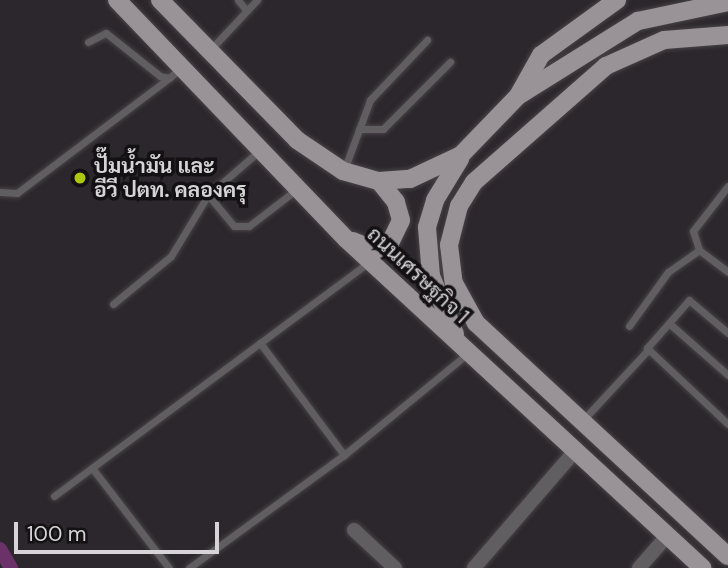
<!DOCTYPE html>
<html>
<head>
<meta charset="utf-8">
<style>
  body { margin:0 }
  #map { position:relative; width:728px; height:568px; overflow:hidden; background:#2c272c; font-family:"DM Sans",Sarabun,sans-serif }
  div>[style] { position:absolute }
  .canal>* { height:14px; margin:-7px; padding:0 7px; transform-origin:7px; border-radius:7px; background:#6b3269 }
  .roads { filter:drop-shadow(0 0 2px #474347) drop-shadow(0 0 2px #474347) }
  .lane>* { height:7px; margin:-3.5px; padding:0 3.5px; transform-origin:3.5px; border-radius:3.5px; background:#615e61 }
  .street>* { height:14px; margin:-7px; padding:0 7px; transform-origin:7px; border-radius:7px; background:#615e61 }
  .primary>* { height:18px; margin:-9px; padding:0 9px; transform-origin:9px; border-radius:9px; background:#999398 }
  .dots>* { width:19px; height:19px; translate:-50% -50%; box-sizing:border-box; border:4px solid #131113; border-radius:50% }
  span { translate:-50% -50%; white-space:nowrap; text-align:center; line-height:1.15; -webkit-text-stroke:7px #131113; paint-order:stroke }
  .poi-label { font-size:21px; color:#d7d4d7; font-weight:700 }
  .left { translate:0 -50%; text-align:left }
  .street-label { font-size:21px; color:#d7d4d7 }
  .scale { position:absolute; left:14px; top:522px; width:205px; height:32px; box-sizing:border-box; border:4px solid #d7d4d7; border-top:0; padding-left:9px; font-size:21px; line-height:24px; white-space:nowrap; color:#d7d4d7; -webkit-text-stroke:5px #131113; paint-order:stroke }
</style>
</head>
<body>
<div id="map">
  <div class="canal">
    <i style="left:0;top:549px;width:22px;rotate:60deg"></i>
  </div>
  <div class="roads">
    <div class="lane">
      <i style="left:238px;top:0;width:14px;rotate:51deg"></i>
      <i style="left:88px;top:42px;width:20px;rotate:-27deg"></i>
      <i style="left:106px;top:33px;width:69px;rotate:38.5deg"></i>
      <i style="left:160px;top:76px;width:9px;rotate:13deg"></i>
      <i style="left:169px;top:78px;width:16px;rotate:-40deg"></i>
      <i style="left:210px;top:50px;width:69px;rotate:-46.8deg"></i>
      <i style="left:359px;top:129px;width:24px"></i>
      <i style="left:383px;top:129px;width:95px;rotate:-45deg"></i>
      <i style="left:259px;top:151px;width:67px;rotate:139.2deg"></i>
      <i style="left:208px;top:195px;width:40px;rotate:50deg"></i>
      <i style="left:234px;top:226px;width:15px"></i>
      <i style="left:249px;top:226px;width:61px;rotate:-37.6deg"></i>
      <i style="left:344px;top:170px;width:75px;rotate:-69.6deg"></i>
      <i style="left:370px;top:100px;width:83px;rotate:-46.5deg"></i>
      <i style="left:728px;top:186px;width:57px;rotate:127.9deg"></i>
      <i style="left:693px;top:231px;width:20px;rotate:72deg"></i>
      <i style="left:699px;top:250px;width:36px;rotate:37deg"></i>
      <i style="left:0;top:192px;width:17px;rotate:3deg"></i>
      <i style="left:17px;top:193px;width:191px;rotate:-37.1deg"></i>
      <i style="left:113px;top:304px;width:75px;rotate:-39.6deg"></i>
      <i style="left:171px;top:256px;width:71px;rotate:-58.8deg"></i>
      <i style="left:671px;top:325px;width:76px;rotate:41.3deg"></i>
      <i style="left:629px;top:326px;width:67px;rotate:-54.2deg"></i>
      <i style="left:668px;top:272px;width:38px;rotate:-35deg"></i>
      <i style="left:728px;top:333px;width:51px;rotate:-139.8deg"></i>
      <i style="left:689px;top:300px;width:64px;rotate:131.2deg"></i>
      <i style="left:647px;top:348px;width:111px;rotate:43.2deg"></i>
      <i style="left:260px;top:343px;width:140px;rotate:53.1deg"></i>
      <i style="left:582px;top:421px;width:97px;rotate:-47.1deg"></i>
      <i style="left:92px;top:468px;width:126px;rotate:52.4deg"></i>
      <i style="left:54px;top:496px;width:392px;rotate:-36.6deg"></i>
      <i style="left:189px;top:568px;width:192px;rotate:-36.1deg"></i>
      <i style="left:344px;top:455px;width:159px;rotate:-39.4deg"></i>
    </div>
    <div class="street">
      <i style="left:354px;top:530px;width:56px;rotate:42.8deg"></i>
      <i style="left:474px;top:568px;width:153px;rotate:-49.2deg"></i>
      <i style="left:639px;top:568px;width:44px;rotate:-48.7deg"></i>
    </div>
    <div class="primary">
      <i style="left:117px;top:0;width:331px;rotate:46.2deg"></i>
      <i style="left:346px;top:239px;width:485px;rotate:42.7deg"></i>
      <i style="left:160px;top:0;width:196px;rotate:45.6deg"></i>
      <i style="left:297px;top:140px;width:55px;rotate:34deg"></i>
      <i style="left:343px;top:171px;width:37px;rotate:16deg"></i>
      <i style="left:379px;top:181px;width:31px;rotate:-4deg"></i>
      <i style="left:410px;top:179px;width:56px;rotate:-25.2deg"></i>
      <i style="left:461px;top:155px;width:82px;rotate:-46deg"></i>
      <i style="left:518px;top:96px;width:47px;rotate:-60.7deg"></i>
      <i style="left:541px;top:55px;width:94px;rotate:-35.9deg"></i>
      <i style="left:728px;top:35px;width:64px;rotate:175.5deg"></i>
      <i style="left:664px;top:40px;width:64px;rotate:155.9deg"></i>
      <i style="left:606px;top:66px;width:176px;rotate:138.7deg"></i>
      <i style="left:474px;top:182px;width:28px;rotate:122deg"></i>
      <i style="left:459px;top:206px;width:40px;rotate:104.4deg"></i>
      <i style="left:449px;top:245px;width:38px;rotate:83deg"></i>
      <i style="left:454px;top:283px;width:46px;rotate:61.2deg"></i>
      <i style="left:476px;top:323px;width:343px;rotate:42.8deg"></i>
      <i style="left:521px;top:94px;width:138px;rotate:-32deg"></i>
      <i style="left:638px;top:21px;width:92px;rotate:-11.9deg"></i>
      <i style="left:353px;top:241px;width:24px;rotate:22deg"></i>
      <i style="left:375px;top:250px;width:17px;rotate:-25deg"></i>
      <i style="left:390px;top:243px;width:25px;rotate:-64deg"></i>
      <i style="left:401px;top:220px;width:19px;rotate:-106deg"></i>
      <i style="left:396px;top:202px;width:27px;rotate:-129deg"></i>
      <i style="left:455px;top:334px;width:63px;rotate:-112.5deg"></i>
      <i style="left:431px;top:276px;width:49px;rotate:-94.7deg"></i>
      <i style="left:427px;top:227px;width:28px;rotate:-73deg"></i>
      <i style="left:435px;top:200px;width:48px;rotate:-58.6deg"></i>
    </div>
  </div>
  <div class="dots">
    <i style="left:80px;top:178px;background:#adc60f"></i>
  </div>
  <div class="poi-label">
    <span class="left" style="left:94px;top:178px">ปั๊มน้ำมัน และ<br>อีวี ปตท. คลองครุ</span>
  </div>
  <div class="street-label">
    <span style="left:418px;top:275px;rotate:43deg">ถนนเศรษฐกิจ 1</span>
  </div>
  <div class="scale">100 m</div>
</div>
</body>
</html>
